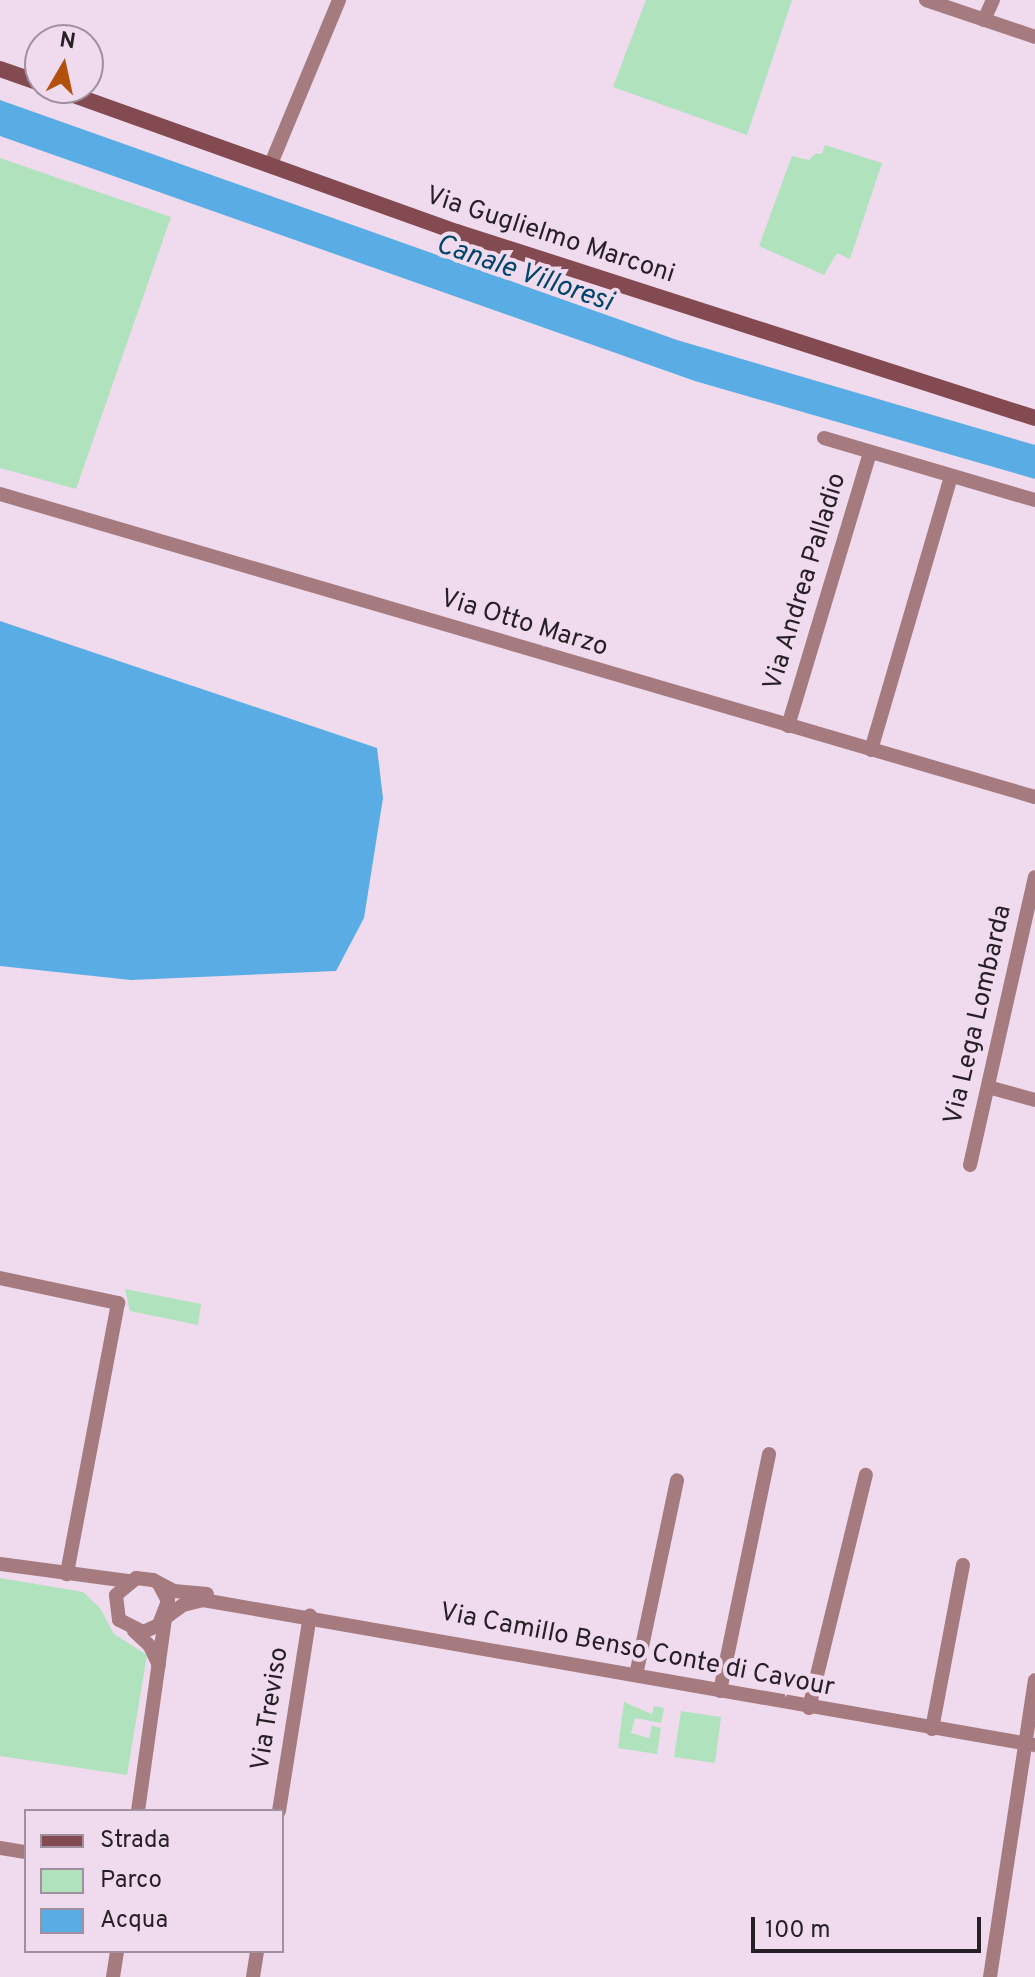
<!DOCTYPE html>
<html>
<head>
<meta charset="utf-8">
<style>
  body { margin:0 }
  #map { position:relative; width:1035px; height:1977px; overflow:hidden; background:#f0daee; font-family:Overpass,sans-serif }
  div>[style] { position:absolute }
  .green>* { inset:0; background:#b0e2be }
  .water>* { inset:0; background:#59ace4 }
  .street>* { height:14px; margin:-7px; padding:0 7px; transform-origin:7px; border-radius:7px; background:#a57b7f }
  .secondary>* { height:16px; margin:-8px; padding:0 8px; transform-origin:8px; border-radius:8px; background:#844a51 }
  span { translate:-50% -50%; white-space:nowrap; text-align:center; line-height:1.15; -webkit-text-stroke:8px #f0daee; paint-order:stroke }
  .street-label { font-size:26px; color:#271f26 }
  .water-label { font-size:28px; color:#00456a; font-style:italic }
  .legend { position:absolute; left:24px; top:1809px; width:260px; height:144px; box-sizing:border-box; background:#f0daee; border:2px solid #a08f9e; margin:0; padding:10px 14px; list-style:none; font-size:24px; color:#271f26 }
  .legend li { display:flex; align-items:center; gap:16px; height:40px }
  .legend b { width:40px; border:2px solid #a08f9e }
  .north { position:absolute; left:24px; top:24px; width:80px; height:80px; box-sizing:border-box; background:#f0daee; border:2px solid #a08f9e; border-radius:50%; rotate:9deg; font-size:22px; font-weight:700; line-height:32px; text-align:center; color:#271f26 }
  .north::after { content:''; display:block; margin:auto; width:28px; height:36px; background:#b1510c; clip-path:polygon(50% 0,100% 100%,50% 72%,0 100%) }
  .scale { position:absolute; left:751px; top:1917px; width:230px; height:36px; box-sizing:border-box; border:4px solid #271f26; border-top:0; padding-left:10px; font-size:24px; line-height:28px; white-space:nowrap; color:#271f26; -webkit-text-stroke:6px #f0daee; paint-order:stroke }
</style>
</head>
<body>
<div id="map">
  <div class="green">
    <i style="clip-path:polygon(646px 0,792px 0,747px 135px,613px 87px)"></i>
    <i style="clip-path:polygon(825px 145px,882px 163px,850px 259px,837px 253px,824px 275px,759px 246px,792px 156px,809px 160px,816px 153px,822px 154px)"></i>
    <i style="clip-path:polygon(0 158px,171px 217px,76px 489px,0 468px)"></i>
    <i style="clip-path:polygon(125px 1289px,201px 1304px,198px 1325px,130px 1311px)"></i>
    <i style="clip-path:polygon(0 1578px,83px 1592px,100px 1608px,114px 1634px,147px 1655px,127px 1775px,0 1756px)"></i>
    <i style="clip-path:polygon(624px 1702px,652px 1714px,654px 1706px,664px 1708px,661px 1723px,635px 1718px,631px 1733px,649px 1738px,652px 1726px,661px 1728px,657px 1754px,618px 1748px)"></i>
    <i style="clip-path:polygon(681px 1711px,721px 1717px,715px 1763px,674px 1757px)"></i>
  </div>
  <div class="water">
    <i style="clip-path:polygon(0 100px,677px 340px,1035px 445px,1035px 479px,695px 381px,0 136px)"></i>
    <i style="clip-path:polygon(0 621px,377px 748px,383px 798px,364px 918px,336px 971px,131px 980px,0 966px)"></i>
  </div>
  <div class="street">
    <i style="left:926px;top:0;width:115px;rotate:18.7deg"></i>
    <i style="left:984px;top:20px;width:22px;rotate:-66deg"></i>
    <i style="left:270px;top:166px;width:180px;rotate:-67.4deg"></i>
    <i style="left:824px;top:438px;width:220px;rotate:16.4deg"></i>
    <i style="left:0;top:494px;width:1078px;rotate:16.32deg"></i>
    <i style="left:788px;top:726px;width:285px;rotate:-73.3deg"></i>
    <i style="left:871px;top:750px;width:285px;rotate:-73.7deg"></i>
    <i style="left:988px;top:1087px;width:49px;rotate:15.5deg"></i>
    <i style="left:970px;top:1165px;width:295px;rotate:-77.3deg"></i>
    <i style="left:0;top:1278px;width:121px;rotate:12deg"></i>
    <i style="left:118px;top:1303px;width:276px;rotate:100.7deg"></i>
    <i style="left:0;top:1564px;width:129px;rotate:7.6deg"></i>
    <i style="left:160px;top:1586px;width:17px;rotate:62deg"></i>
    <i style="left:168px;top:1601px;width:26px;rotate:111deg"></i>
    <i style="left:159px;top:1625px;width:17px;rotate:156deg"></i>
    <i style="left:143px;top:1632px;width:27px;rotate:-153deg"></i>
    <i style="left:119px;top:1620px;width:25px;rotate:-97deg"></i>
    <i style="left:116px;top:1595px;width:26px;rotate:-40deg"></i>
    <i style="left:136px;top:1578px;width:17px;rotate:7deg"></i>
    <i style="left:153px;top:1580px;width:24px;rotate:28deg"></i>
    <i style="left:174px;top:1591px;width:33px;rotate:5deg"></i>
    <i style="left:134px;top:1631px;width:22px;rotate:43deg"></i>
    <i style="left:150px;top:1646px;width:21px;rotate:65deg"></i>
    <i style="left:636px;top:1675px;width:199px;rotate:-78.1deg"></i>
    <i style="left:720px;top:1691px;width:242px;rotate:-78.3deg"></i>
    <i style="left:809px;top:1708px;width:240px;rotate:-76.3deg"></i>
    <i style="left:932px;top:1729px;width:167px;rotate:-79.3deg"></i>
    <i style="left:138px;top:1811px;width:195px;rotate:-82deg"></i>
    <i style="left:165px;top:1618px;width:22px;rotate:-36deg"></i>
    <i style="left:183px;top:1605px;width:21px;rotate:-14deg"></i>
    <i style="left:203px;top:1600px;width:845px;rotate:9.89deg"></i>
    <i style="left:279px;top:1811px;width:198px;rotate:-81deg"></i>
    <i style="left:0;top:1848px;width:26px;rotate:9deg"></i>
    <i style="left:113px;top:1977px;width:26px;rotate:-81deg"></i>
    <i style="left:253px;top:1977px;width:26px;rotate:-81deg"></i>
    <i style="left:990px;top:1977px;width:300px;rotate:-81.4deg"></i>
  </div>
  <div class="secondary">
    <i style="left:0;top:69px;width:42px;rotate:19.3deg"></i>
    <i style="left:54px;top:88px;width:428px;rotate:19.7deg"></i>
    <i style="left:457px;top:232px;width:607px;rotate:17.84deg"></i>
  </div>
  <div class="street-label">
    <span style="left:550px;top:236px;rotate:18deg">Via Guglielmo Marconi</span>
    <span style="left:806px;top:582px;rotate:-73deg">Via Andrea Palladio</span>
    <span style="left:524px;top:624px;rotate:17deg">Via Otto Marzo</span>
    <span style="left:979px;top:1015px;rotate:-77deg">Via Lega Lombarda</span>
    <span style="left:637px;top:1651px;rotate:11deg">Via Camillo Benso Conte di Cavour</span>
    <span style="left:271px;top:1709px;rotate:-81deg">Via Treviso</span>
  </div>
  <div class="water-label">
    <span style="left:524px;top:274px;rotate:19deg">Canale Villoresi</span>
  </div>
  <ul class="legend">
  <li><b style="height:10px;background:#844a51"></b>Strada</li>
  <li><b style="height:22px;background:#b0e2be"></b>Parco</li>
  <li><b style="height:22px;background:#59ace4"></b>Acqua</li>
  </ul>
  <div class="north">N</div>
  <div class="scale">100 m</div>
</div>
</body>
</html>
